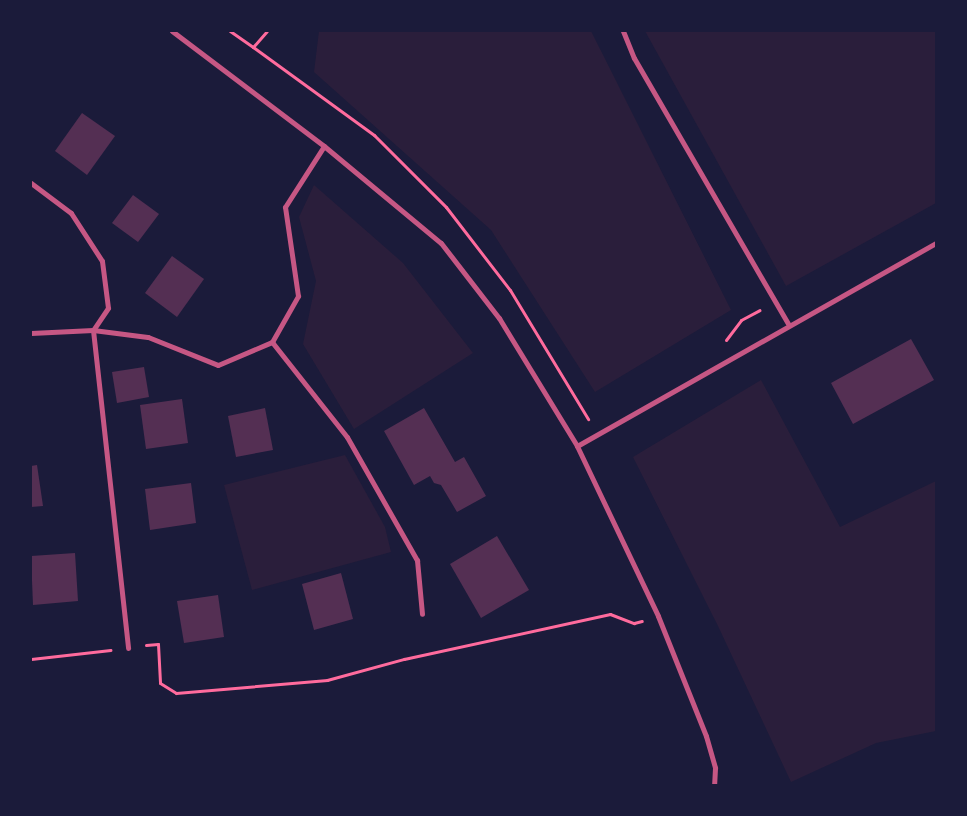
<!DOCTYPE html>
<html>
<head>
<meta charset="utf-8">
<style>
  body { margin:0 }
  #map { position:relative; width:967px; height:816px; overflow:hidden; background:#1b1b3a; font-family:"DM Sans",sans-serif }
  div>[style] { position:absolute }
  .green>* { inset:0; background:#2a1e3b }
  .building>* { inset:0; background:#542f53 }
  .path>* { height:3px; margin:-1.5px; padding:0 1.5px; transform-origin:1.5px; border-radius:1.5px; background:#ff6b9d }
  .minor>* { height:5px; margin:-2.5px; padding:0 2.5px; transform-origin:2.5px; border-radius:2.5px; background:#c65784 }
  span { translate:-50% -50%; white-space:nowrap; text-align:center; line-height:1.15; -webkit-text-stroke:4px #1b1b3a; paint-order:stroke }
  .frame { position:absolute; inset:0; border:32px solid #1b1b3a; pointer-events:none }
</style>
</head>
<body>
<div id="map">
  <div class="green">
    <i style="clip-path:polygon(319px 31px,591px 31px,731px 310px,595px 392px,491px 230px,314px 72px)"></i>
    <i style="clip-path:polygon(645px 31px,936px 31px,936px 203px,786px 286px)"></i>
    <i style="clip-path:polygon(314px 185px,403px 263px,473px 353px,354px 429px,303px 344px,316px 281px,299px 217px)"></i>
    <i style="clip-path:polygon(761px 380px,840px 527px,936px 481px,936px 731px,876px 743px,791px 782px,718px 626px,633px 457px)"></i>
    <i style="clip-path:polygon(345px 455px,385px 527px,391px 552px,252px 590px,224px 485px)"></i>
  </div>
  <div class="building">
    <i style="clip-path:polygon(82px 113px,115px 136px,87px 175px,55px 151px)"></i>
    <i style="clip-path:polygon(133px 195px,159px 214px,138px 242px,112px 223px)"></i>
    <i style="clip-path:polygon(172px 256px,204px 279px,177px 317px,145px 293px)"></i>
    <i style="clip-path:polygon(911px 339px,934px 380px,853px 424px,831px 383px)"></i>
    <i style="clip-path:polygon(144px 367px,149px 397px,117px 403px,112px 372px)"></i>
    <i style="clip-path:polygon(182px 399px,188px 443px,146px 449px,140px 405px)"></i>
    <i style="clip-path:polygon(265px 408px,273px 450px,236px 457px,228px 416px)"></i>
    <i style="clip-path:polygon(424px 408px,455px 462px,464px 457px,486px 496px,457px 512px,441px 485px,434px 483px,430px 476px,414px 485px,384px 431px)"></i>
    <i style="clip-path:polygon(37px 465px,43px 506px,31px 507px,31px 466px)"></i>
    <i style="clip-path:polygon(191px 483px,196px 523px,150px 530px,145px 489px)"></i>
    <i style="clip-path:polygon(497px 536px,529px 590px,481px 618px,450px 564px)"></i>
    <i style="clip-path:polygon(75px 553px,78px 601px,33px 605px,31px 556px)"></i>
    <i style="clip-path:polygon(341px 573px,353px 619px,314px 630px,302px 584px)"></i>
    <i style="clip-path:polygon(218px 595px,224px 637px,184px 643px,177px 601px)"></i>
  </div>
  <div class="path">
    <i style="left:230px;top:31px;width:28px;rotate:35deg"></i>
    <i style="left:253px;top:47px;width:21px;rotate:-49deg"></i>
    <i style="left:253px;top:47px;width:150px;rotate:36deg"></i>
    <i style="left:374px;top:135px;width:102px;rotate:45deg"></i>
    <i style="left:446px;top:207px;width:105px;rotate:52.4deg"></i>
    <i style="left:510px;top:290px;width:151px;rotate:58.8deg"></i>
    <i style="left:726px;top:340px;width:25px;rotate:-53deg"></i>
    <i style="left:741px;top:320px;width:21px;rotate:-28deg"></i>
    <i style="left:146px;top:645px;width:12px;rotate:-5deg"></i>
    <i style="left:158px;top:644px;width:39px;rotate:87deg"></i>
    <i style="left:160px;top:683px;width:19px;rotate:32deg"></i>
    <i style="left:176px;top:693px;width:152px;rotate:-4.9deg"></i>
    <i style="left:327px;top:680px;width:80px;rotate:-15.3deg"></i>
    <i style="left:404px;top:659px;width:211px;rotate:-12.3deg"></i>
    <i style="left:610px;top:614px;width:26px;rotate:21deg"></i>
    <i style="left:634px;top:623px;width:8px;rotate:-14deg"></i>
    <i style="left:31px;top:659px;width:80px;rotate:-6.5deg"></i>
  </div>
  <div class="minor">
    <i style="left:172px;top:31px;width:191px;rotate:37.1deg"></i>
    <i style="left:324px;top:146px;width:152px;rotate:39.7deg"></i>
    <i style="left:441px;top:243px;width:95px;rotate:52.3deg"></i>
    <i style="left:499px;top:318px;width:150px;rotate:58.6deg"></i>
    <i style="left:577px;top:446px;width:188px;rotate:64.5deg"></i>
    <i style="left:658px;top:616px;width:129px;rotate:68.2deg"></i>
    <i style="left:706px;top:736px;width:33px;rotate:74deg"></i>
    <i style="left:715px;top:768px;width:17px;rotate:93deg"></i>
    <i style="left:623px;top:31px;width:29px;rotate:68deg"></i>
    <i style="left:634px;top:58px;width:307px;rotate:59.9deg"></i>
    <i style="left:31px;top:183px;width:50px;rotate:36.9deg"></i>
    <i style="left:71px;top:213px;width:57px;rotate:57.1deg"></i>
    <i style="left:102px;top:261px;width:47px;rotate:82.7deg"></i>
    <i style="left:108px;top:308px;width:27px;rotate:124deg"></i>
    <i style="left:93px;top:330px;width:320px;rotate:83.7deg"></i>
    <i style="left:31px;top:333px;width:62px;rotate:-2.8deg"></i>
    <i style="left:93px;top:330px;width:55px;rotate:7.3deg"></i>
    <i style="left:148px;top:337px;width:75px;rotate:21.8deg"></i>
    <i style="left:218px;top:365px;width:59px;rotate:-23.1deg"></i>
    <i style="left:272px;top:342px;width:53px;rotate:-60.5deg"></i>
    <i style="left:298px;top:296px;width:90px;rotate:-98.3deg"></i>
    <i style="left:285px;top:207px;width:72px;rotate:-57.4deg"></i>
    <i style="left:272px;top:342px;width:121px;rotate:51.7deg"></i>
    <i style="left:347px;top:437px;width:142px;rotate:60.4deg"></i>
    <i style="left:417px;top:560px;width:54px;rotate:84.7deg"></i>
    <i style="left:577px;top:446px;width:412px;rotate:-29.5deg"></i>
  </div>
  <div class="frame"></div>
</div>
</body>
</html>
